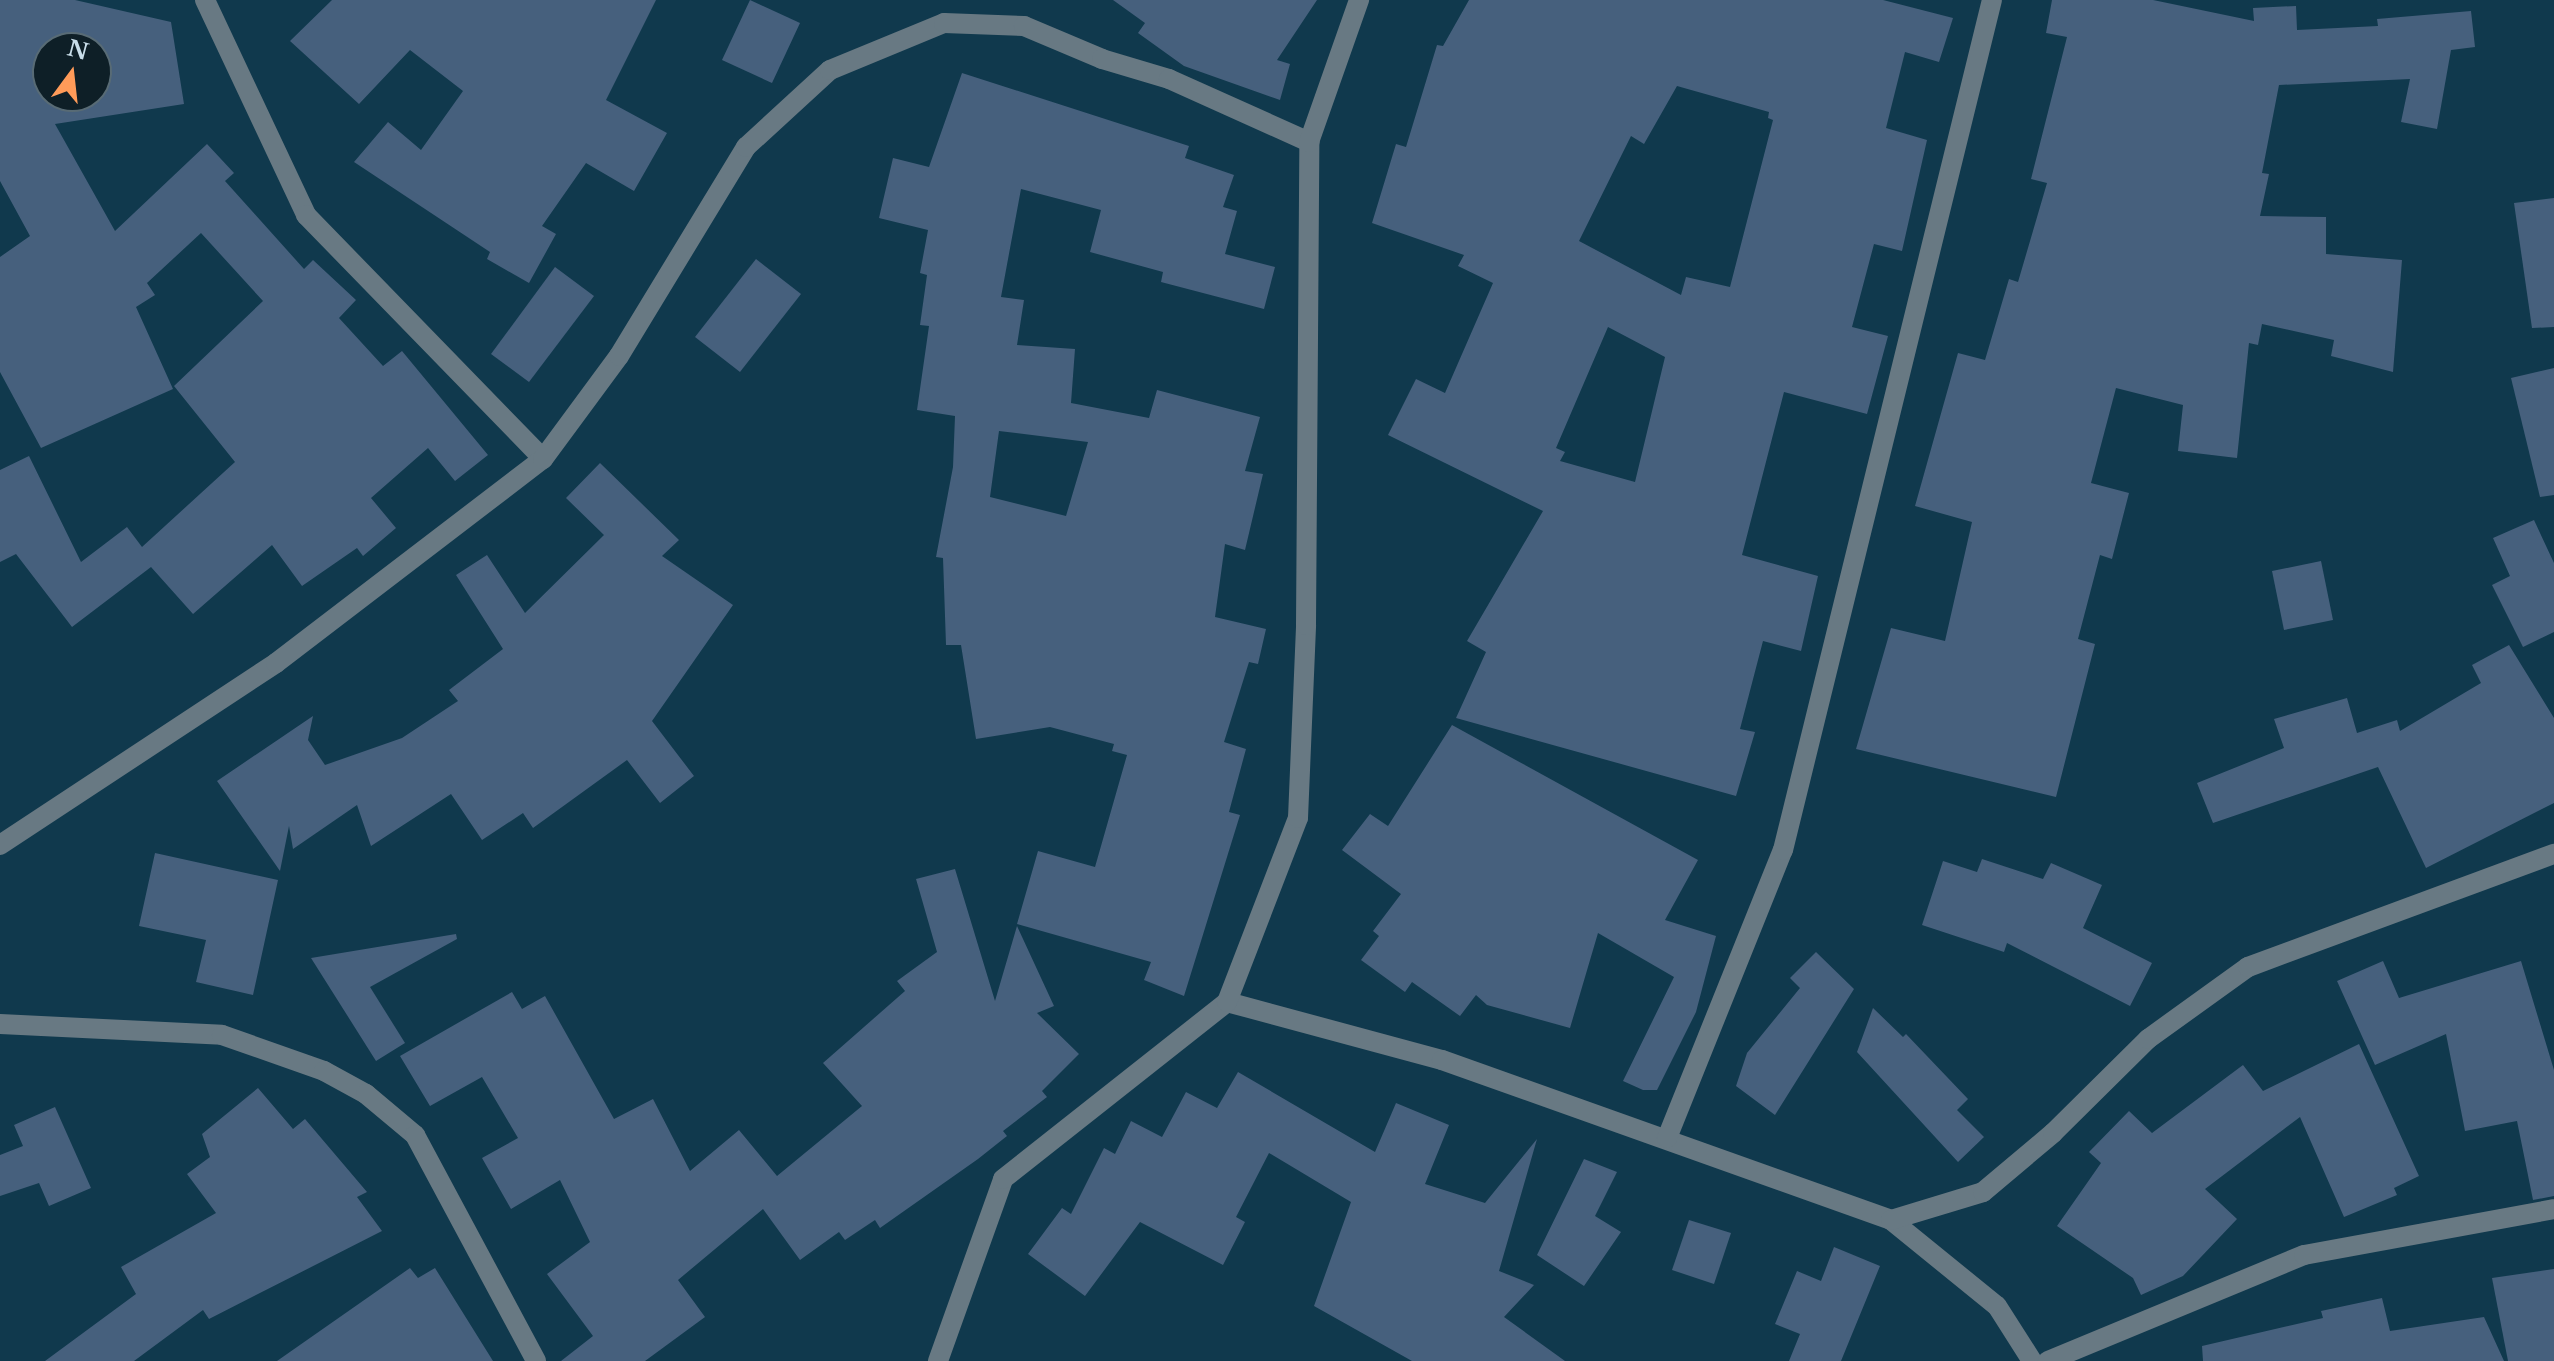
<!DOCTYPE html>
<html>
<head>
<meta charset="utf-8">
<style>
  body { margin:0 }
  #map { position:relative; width:2554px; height:1361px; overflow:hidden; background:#10394d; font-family:"Libre Baskerville",serif }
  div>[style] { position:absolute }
  .building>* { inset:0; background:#46607d }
  .minor>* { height:20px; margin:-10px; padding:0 10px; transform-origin:10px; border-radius:10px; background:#687983 }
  span { translate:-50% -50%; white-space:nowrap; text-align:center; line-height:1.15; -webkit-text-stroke:6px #0e1f27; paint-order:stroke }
  .north { position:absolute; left:32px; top:32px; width:80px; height:80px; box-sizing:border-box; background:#0e1f27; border:2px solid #586b75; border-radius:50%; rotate:15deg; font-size:22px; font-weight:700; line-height:32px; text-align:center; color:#c8dde9 }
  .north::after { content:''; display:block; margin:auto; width:28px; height:36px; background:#ff9b59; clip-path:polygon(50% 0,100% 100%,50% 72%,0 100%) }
</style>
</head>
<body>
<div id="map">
  <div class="building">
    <i style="clip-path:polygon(evenodd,0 0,75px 0,171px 22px,184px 104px,55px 124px,115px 231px,207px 144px,234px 173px,225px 181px,304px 269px,313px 260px,356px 300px,339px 318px,383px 366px,402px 351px,488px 455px,455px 481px,428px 448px,371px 498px,396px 528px,363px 556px,357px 548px,302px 586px,272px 545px,193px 614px,151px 567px,72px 627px,16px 554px,0 562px,0 470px,29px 456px,81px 562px,127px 527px,142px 547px,235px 462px,174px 386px,263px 301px,201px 233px,147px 283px,155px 295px,136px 307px,173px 389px,41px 448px,0 372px,0 257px,30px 236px,0 181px,0 0,48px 48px,96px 48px,96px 96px,48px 96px,48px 48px)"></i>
    <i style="clip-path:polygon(332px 0,656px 0,606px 100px,667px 133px,634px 191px,586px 163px,542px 226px,556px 234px,529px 283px,487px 259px,490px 252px,354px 162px,388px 122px,421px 150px,463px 91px,410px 50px,359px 104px,290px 41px)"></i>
    <i style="clip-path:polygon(750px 0,800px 23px,772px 83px,722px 60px)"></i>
    <i style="clip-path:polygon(1113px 0,1317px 0,1277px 60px,1290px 64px,1280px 100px,1184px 66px,1138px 33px,1145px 23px)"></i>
    <i style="clip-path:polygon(evenodd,1469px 0,1883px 0,1953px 18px,1939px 62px,1905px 52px,1886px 128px,1927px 140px,1902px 251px,1874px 244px,1852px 327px,1888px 336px,1867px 414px,1784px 392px,1742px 555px,1818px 576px,1801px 651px,1763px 641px,1740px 729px,1755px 732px,1736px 796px,1456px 718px,1486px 652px,1467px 641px,1543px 511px,1388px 435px,1416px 379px,1445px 393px,1493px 283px,1458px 266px,1464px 255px,1372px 223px,1396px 144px,1406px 147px,1437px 45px,1443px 46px,1469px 0,1677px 86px,1769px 112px,1768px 118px,1773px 120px,1730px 287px,1686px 277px,1681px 295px,1579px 241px,1631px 136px,1644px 144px,1677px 86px,1469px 0,1608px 327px,1665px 357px,1635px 482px,1560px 461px,1565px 452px,1556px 448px,1608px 327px)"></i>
    <i style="clip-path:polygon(2052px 0,2153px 0,2254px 21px,2253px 8px,2296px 6px,2297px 30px,2378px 26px,2377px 19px,2471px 11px,2475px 47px,2451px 50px,2437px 129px,2401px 122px,2410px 79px,2279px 85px,2262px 173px,2269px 174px,2260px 216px,2326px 217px,2326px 254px,2402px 260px,2393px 372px,2331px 356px,2334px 340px,2262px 324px,2258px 345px,2249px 343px,2237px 458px,2178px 451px,2183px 405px,2116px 388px,2091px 483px,2129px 493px,2112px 559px,2100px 555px,2078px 639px,2095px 644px,2056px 797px,1856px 749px,1891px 628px,1945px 641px,1972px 522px,1915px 506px,1958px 353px,1985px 360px,2009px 279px,2018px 282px,2047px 183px,2031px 179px,2067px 37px,2046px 33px)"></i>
    <i style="clip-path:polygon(evenodd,962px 73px,1189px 146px,1185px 158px,1234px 175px,1223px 207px,1237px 211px,1225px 254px,1275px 267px,1264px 309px,1161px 282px,1163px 272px,1090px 252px,1101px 210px,1021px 189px,1001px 297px,1024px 300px,1017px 345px,1075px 349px,1071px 403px,1149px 418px,1157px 390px,1260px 417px,1245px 471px,1263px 474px,1245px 550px,1225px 544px,1215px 617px,1266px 629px,1258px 664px,1249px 662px,1224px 742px,1246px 749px,1229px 812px,1240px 815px,1184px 996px,1144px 980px,1151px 962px,1017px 924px,1038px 851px,1095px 867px,1127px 755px,1112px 751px,1114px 744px,1050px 727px,976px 739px,961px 645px,946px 645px,943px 558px,936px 557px,953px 467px,955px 416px,917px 410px,929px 326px,920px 325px,927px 275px,920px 273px,928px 230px,879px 218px,893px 158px,929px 167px,962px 73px,999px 431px,1088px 442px,1066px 516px,990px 497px,999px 431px)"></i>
    <i style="clip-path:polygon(2554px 198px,2554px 327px,2532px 328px,2514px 203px)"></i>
    <i style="clip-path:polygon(756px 259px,801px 294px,740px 372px,695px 337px)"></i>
    <i style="clip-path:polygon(555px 267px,594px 296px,529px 382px,491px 354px)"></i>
    <i style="clip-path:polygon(2554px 368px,2554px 495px,2540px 497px,2511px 378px)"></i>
    <i style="clip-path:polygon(600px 463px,679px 540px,662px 556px,733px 605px,652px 721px,694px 776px,660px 803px,627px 760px,533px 828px,523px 813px,482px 840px,451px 794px,371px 846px,357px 805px,293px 849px,289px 826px,280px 871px,217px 781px,313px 716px,308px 740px,325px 765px,402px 738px,458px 701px,449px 690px,503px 649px,456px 575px,487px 555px,525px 613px,604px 535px,566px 498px)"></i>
    <i style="clip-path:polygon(2534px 520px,2554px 563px,2554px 632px,2523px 647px,2492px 585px,2510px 576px,2493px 538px)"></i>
    <i style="clip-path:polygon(2321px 561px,2333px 620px,2284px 630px,2272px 571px)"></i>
    <i style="clip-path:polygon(2509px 645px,2554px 718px,2554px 803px,2426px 868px,2378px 767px,2213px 823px,2197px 783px,2284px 748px,2274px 719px,2347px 698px,2357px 733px,2397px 720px,2400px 731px,2481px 683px,2472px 665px)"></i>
    <i style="clip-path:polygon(1452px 725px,1698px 860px,1665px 920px,1716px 936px,1696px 1012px,1657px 1090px,1643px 1090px,1623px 1081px,1674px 977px,1598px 933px,1570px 1028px,1487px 1005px,1476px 995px,1460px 1016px,1412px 982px,1405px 992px,1361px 960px,1379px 936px,1373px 931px,1401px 894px,1342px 850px,1370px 814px,1388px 826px)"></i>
    <i style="clip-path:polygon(155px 853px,278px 880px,253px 995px,196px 982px,206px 940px,139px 926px)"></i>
    <i style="clip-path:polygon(1982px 859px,2043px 879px,2051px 863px,2102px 885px,2083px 928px,2152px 963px,2130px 1006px,2007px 943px,2004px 952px,1922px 925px,1943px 861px,1977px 872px)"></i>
    <i style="clip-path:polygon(955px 869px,995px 1001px,1017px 926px,1054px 1006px,1037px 1013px,1079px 1054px,1042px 1091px,1047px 1097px,1003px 1131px,1007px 1136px,978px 1159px,880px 1228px,875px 1220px,845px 1240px,839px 1232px,800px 1260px,763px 1209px,678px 1280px,705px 1317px,645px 1361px,561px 1361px,593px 1336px,547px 1274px,590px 1242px,560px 1180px,511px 1209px,482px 1158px,518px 1138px,482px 1077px,430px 1106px,400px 1056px,512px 992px,522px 1009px,545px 996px,614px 1119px,653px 1099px,690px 1171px,739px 1130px,777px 1176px,862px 1106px,823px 1063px,905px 991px,897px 981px,937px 952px,916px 879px)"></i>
    <i style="clip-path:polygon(456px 934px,457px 939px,370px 987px,405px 1043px,376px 1061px,311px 958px)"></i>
    <i style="clip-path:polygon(1816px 952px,1854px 989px,1775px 1115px,1736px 1086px,1747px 1053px,1800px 988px,1790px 978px)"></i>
    <i style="clip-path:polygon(2383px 961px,2399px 998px,2521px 961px,2554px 1070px,2554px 1196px,2533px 1200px,2517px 1121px,2465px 1131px,2446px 1034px,2375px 1065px,2337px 981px)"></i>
    <i style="clip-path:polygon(1873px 1008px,1903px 1037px,1906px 1034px,1968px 1099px,1957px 1110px,1984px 1137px,1958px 1162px,1857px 1052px)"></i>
    <i style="clip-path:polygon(2359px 1044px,2419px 1176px,2394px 1188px,2397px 1195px,2344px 1217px,2300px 1117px,2205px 1189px,2237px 1219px,2183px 1276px,2141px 1295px,2133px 1278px,2057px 1226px,2101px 1163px,2089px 1152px,2129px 1111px,2152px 1133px,2243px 1065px,2263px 1091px)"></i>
    <i style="clip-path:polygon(1238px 1072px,1375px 1152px,1396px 1103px,1449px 1125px,1425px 1184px,1485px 1203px,1537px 1139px,1499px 1271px,1534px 1285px,1504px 1317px,1565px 1361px,1412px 1361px,1314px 1306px,1351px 1202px,1269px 1153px,1236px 1217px,1245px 1222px,1223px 1265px,1140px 1222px,1085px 1296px,1028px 1254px,1062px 1208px,1071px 1214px,1104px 1148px,1115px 1154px,1131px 1121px,1162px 1137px,1186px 1092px,1217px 1108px)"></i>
    <i style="clip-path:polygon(258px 1088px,293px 1129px,305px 1119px,367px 1192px,357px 1197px,382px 1231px,209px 1319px,203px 1310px,134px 1361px,45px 1361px,136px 1294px,121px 1267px,216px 1213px,187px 1174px,210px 1157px,202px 1134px)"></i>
    <i style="clip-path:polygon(55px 1107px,91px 1188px,49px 1206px,39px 1183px,0 1196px,0 1155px,23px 1146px,14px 1125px)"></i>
    <i style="clip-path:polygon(1584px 1159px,1617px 1172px,1595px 1216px,1621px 1232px,1584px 1286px,1537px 1255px)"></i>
    <i style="clip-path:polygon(1689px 1220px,1731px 1233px,1714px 1284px,1672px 1270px)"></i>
    <i style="clip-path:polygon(1834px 1247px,1880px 1266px,1841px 1361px,1789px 1361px,1800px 1334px,1775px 1324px,1797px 1271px,1821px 1281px)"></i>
    <i style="clip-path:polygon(410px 1268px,418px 1278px,435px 1268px,493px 1361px,277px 1361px)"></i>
    <i style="clip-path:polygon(2554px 1269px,2554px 1361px,2508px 1361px,2492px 1278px)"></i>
    <i style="clip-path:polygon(2382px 1298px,2390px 1331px,2484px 1317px,2504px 1361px,2203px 1361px,2202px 1346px,2323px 1318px,2321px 1311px)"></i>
  </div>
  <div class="minor">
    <i style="left:205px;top:0;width:238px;rotate:64.8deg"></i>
    <i style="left:306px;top:215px;width:340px;rotate:45.8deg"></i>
    <i style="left:0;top:845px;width:331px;rotate:-33.4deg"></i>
    <i style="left:276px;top:663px;width:336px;rotate:-37.4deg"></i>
    <i style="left:543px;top:459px;width:128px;rotate:-53.6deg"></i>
    <i style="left:619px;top:356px;width:245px;rotate:-58.7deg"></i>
    <i style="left:746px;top:147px;width:114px;rotate:-42.5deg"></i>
    <i style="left:830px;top:70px;width:123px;rotate:-22.4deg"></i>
    <i style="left:944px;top:23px;width:80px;rotate:2.1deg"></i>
    <i style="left:1024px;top:26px;width:85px;rotate:22.9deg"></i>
    <i style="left:1102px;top:59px;width:70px;rotate:16.6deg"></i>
    <i style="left:1169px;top:79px;width:154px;rotate:24.2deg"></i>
    <i style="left:1227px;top:1002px;width:223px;rotate:15.1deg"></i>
    <i style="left:1442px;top:1060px;width:477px;rotate:19.6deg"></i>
    <i style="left:1891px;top:1220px;width:136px;rotate:39.1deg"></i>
    <i style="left:1997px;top:1306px;width:65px;rotate:57.5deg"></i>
    <i style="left:0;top:1024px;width:222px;rotate:2.8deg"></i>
    <i style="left:222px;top:1035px;width:108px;rotate:19.4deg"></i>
    <i style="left:324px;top:1071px;width:48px;rotate:28.7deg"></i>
    <i style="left:366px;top:1094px;width:64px;rotate:39.9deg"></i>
    <i style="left:415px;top:1135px;width:256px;rotate:61.8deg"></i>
    <i style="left:1667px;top:1138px;width:310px;rotate:-68.1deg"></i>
    <i style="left:1783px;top:850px;width:875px;rotate:-76.19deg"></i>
    <i style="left:1891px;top:1220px;width:96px;rotate:-16.9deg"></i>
    <i style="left:1983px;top:1192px;width:92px;rotate:-40.1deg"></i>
    <i style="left:2053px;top:1133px;width:134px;rotate:-44.7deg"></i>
    <i style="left:2148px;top:1039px;width:123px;rotate:-35.8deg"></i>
    <i style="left:2248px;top:967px;width:326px;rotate:-20.3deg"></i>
    <i style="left:938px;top:1361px;width:193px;rotate:-70.3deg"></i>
    <i style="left:1003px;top:1179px;width:285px;rotate:-38.3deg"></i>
    <i style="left:1227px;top:1002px;width:197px;rotate:-68.9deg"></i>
    <i style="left:1298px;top:818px;width:193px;rotate:-87.6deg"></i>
    <i style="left:1306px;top:625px;width:483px;rotate:-89.6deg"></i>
    <i style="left:1309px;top:142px;width:151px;rotate:-70.6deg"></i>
    <i style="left:2048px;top:1361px;width:277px;rotate:-22.5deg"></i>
    <i style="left:2304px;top:1255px;width:254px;rotate:-10.4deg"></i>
  </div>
  <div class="north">N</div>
</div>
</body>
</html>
